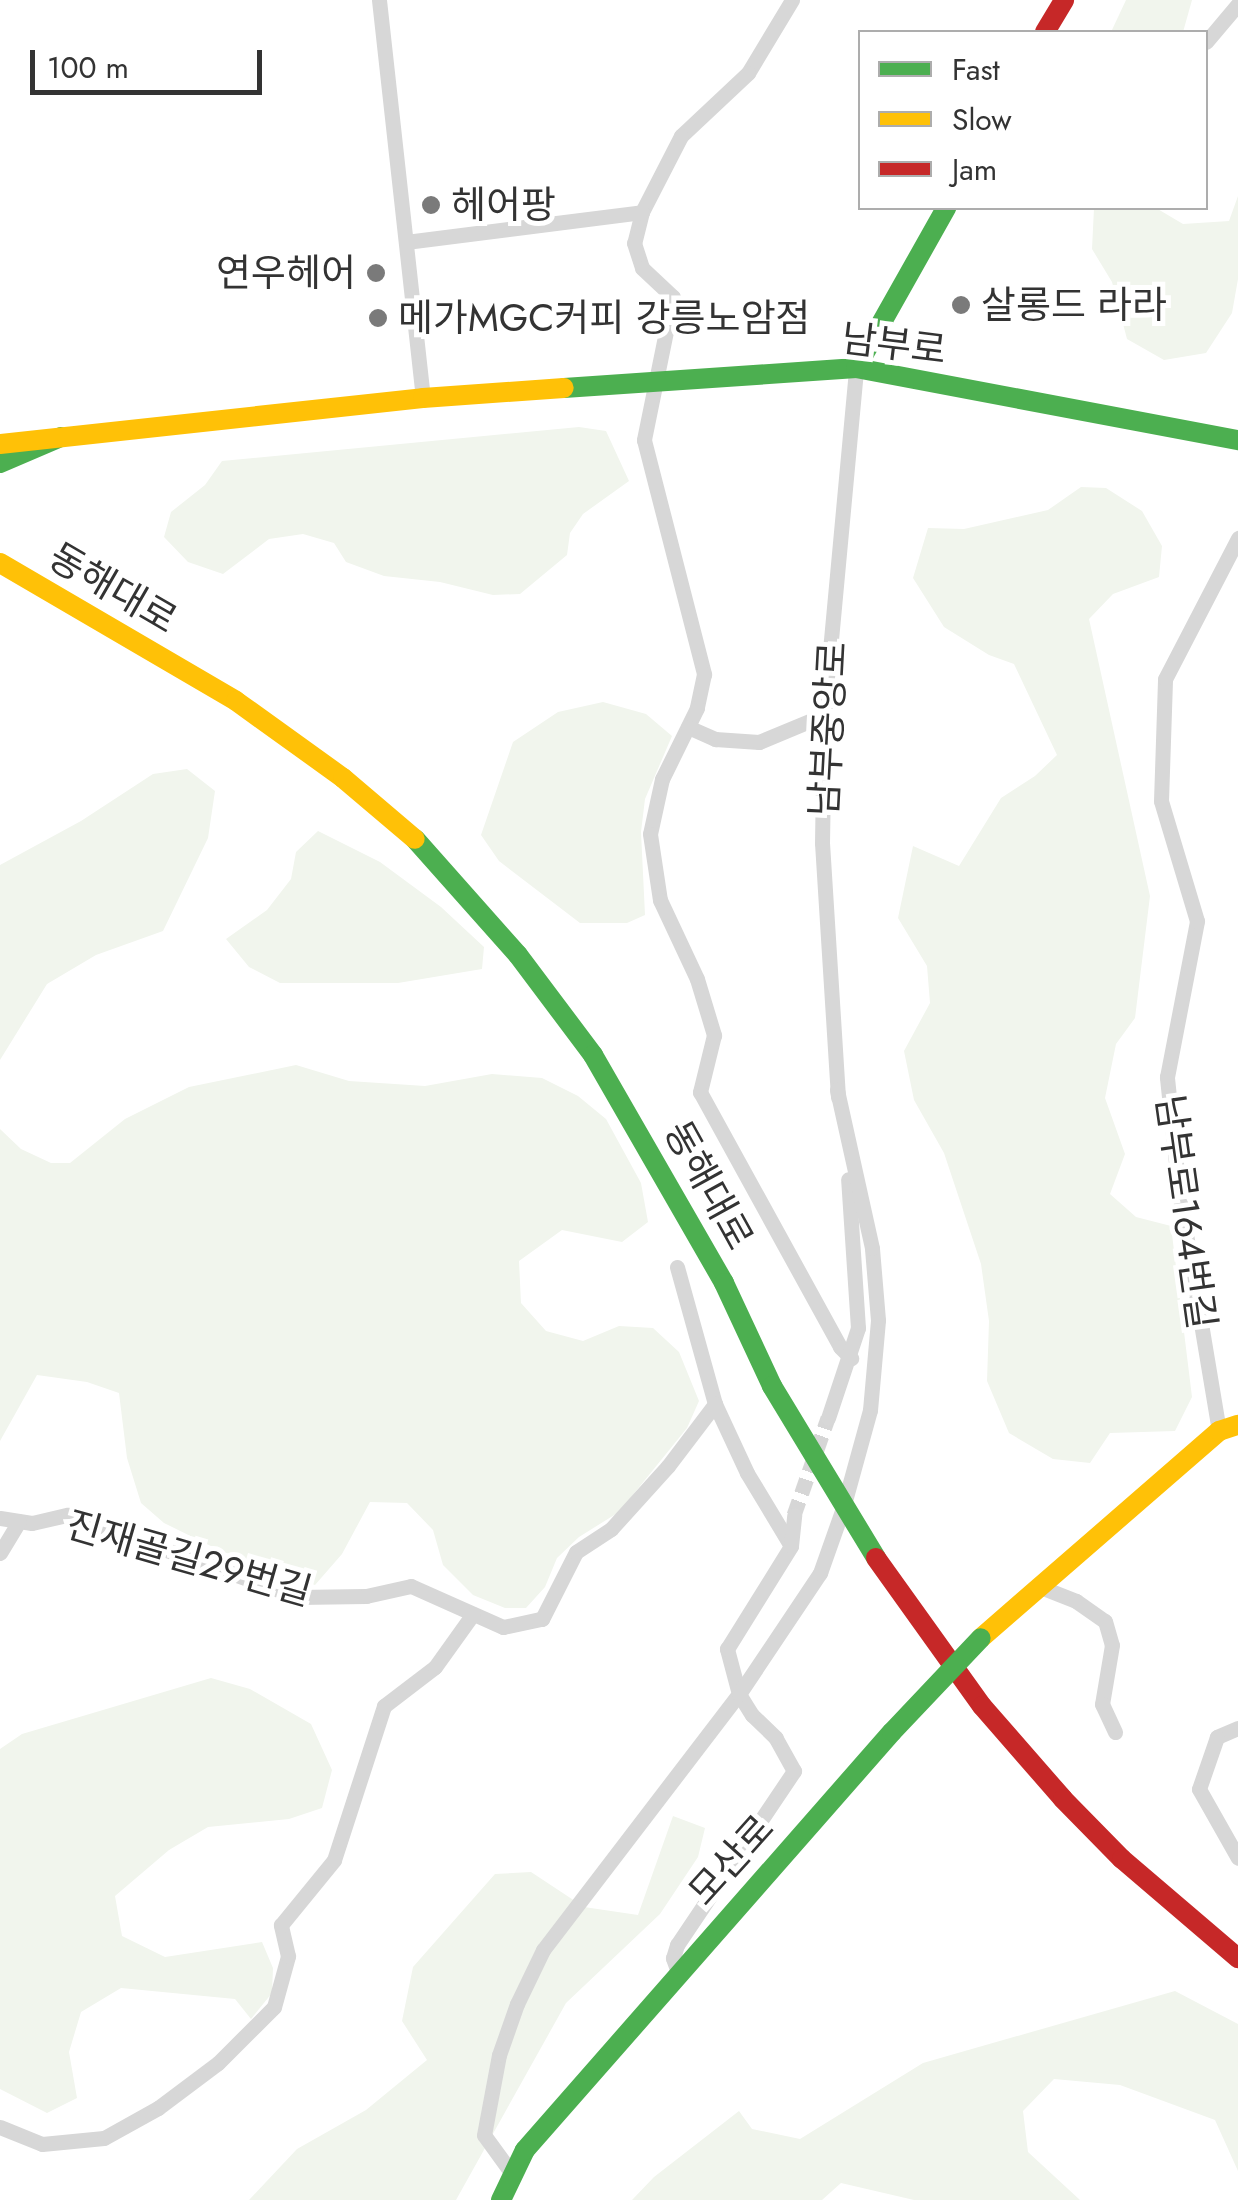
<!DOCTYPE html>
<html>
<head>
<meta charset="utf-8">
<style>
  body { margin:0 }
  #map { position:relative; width:1238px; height:2200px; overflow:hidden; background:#fff; font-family:Jost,"Noto Sans KR",sans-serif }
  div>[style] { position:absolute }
  .green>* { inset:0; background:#f1f5ed }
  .street-tunnel>* { height:15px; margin-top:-7.5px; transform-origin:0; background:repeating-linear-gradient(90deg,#d6d6d6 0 15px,transparent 0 23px) }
  .street>* { height:15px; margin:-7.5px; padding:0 7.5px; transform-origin:7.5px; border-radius:7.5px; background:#d7d7d7 }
  .fast>* { height:20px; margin:-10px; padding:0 10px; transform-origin:10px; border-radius:10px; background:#4caf50 }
  .slow>* { height:20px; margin:-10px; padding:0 10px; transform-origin:10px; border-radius:10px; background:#ffc107 }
  .jam>* { height:20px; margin:-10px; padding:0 10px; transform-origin:10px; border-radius:10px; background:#c62828 }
  .fast-bridge>* { height:20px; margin:-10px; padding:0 10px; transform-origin:10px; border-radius:10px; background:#4caf50 }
  .dots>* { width:28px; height:28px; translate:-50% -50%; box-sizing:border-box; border:5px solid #fff; border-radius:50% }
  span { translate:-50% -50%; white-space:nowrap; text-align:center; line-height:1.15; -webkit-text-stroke:10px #fff; paint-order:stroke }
  .poi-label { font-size:38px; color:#333 }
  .left { translate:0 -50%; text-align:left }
  .right { translate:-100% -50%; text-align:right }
  .street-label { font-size:38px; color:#333 }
  .legend { position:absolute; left:858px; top:30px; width:350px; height:180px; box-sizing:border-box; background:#fff; border:2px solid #adadad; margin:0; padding:12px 18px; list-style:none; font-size:30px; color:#333 }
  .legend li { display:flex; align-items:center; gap:20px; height:50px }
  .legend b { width:50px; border:2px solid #adadad }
  .scale { position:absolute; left:30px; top:50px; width:232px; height:45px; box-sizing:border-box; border:5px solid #333; border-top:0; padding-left:12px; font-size:30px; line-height:35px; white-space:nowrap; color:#333; -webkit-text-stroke:8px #fff; paint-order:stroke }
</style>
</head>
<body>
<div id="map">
  <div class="green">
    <i style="clip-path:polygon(1126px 0,1192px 0,1183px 32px,1111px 32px)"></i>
    <i style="clip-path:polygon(1238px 196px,1238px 279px,1232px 313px,1206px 353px,1164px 360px,1127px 339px,1112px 282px,1092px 249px,1094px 208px,1156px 208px,1183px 224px,1229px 221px)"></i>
    <i style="clip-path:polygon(579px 427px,606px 431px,629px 481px,583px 514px,570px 533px,567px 555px,520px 594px,493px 595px,440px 582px,384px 576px,346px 562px,334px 543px,303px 534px,269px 539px,223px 574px,188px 562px,164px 537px,171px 512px,205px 485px,222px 461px)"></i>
    <i style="clip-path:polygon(1081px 487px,1106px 488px,1142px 511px,1162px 546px,1159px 577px,1113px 594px,1089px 619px,1150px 896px,1135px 1018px,1116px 1044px,1105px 1098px,1125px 1154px,1110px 1194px,1136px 1217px,1171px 1226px,1192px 1397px,1175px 1431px,1110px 1433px,1090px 1463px,1053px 1459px,1009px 1433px,987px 1381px,989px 1321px,981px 1264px,944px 1153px,914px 1100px,904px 1051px,930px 1003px,927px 966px,898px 918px,913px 846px,959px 866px,1001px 798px,1035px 776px,1057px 755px,1014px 664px,989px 655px,944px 627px,913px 578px,928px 528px,964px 529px,1048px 510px)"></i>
    <i style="clip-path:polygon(603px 702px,646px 714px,672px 736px,645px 799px,641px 832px,645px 915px,627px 923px,580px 923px,499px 861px,481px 835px,513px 742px,558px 712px)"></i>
    <i style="clip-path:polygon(187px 769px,215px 791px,208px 838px,163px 931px,96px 955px,47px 984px,0 1060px,0 865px,81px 821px,153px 774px)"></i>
    <i style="clip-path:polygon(318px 831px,380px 862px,441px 907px,484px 947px,482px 969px,398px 983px,280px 983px,249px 967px,226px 939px,267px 910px,291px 879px,296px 852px)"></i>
    <i style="clip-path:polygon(296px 1065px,349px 1081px,425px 1086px,492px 1074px,542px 1078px,578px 1096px,606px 1119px,641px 1183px,648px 1222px,622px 1242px,562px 1230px,519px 1261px,521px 1303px,546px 1331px,583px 1341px,619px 1326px,653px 1328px,679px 1352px,699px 1401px,687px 1428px,619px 1512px,579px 1537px,557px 1558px,545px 1587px,526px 1608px,505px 1608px,473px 1595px,443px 1565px,433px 1530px,407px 1503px,370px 1502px,342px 1554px,315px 1585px,221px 1551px,164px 1523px,141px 1503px,127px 1458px,119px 1393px,87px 1382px,37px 1375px,0 1441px,0 1129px,21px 1149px,51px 1163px,70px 1163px,125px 1119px,189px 1087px)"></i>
    <i style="clip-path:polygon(211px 1678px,250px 1689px,311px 1724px,332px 1770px,322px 1808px,289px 1819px,208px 1827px,169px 1850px,115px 1896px,122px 1936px,165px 1957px,262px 1942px,273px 1968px,272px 1993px,251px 2019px,235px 1999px,121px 1988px,81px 2012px,69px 2052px,77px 2098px,47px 2113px,0 2089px,0 1749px,22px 1734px)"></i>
    <i style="clip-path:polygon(673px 1816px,705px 1828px,698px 1857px,660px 1914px,566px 2003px,456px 2200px,249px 2200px,297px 2149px,366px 2110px,427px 2060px,402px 2021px,413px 1967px,495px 1874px,531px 1872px,584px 1907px,638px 1915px)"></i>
    <i style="clip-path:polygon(1175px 1991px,1238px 2024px,1238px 2171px,1215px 2120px,1120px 2085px,1054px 2079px,1023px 2111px,1028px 2152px,1080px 2200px,914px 2200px,841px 2183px,822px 2200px,632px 2200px,654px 2177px,739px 2111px,752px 2129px,800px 2139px,923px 2063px)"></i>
  </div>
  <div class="street-tunnel">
    <i style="left:794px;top:1515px;width:103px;rotate:-70.7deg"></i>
  </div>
  <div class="street">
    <i style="left:379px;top:0;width:400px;rotate:83.7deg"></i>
    <i style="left:792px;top:0;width:85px;rotate:121.1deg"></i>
    <i style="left:748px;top:73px;width:92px;rotate:136.8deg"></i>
    <i style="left:681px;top:136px;width:85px;rotate:117.2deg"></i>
    <i style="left:642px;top:212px;width:32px;rotate:104deg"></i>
    <i style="left:634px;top:243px;width:26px;rotate:72deg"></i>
    <i style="left:642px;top:268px;width:42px;rotate:43.1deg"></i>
    <i style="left:673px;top:297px;width:146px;rotate:101.5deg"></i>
    <i style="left:644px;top:440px;width:242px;rotate:75.6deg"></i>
    <i style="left:704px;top:674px;width:35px;rotate:102deg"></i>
    <i style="left:697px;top:708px;width:79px;rotate:116.2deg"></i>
    <i style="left:662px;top:779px;width:56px;rotate:102.3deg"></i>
    <i style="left:650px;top:834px;width:67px;rotate:81.4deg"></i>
    <i style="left:660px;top:900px;width:87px;rotate:64.9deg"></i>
    <i style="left:697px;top:979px;width:59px;rotate:73.1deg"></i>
    <i style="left:714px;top:1035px;width:59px;rotate:103.8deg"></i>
    <i style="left:700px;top:1092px;width:291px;rotate:61.2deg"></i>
    <i style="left:840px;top:1347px;width:16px;rotate:45deg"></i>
    <i style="left:1206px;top:42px;width:50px;rotate:-49.9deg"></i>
    <i style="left:406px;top:242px;width:238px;rotate:-7.2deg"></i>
    <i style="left:688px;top:727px;width:30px;rotate:24deg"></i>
    <i style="left:715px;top:739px;width:44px;rotate:3.9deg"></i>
    <i style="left:759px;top:742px;width:70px;rotate:-22.6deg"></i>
    <i style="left:838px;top:1097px;width:255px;rotate:-93.6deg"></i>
    <i style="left:822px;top:843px;width:128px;rotate:-89.1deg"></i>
    <i style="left:824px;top:715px;width:348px;rotate:-84.7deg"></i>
    <i style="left:677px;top:1267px;width:142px;rotate:74.5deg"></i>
    <i style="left:715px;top:1404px;width:76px;rotate:65.1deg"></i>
    <i style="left:747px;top:1473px;width:85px;rotate:58.9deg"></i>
    <i style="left:828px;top:1418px;width:95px;rotate:-71.6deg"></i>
    <i style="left:858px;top:1328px;width:149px;rotate:-93.8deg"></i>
    <i style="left:1219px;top:1431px;width:242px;rotate:-99.5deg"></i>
    <i style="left:1179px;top:1192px;width:116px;rotate:-96deg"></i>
    <i style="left:1167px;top:1077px;width:159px;rotate:-79.1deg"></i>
    <i style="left:1197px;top:921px;width:125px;rotate:-106.7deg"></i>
    <i style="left:1161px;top:801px;width:122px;rotate:-88.1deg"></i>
    <i style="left:1165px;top:679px;width:159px;rotate:-62.6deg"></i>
    <i style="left:0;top:1518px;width:32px;rotate:9deg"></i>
    <i style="left:32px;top:1523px;width:37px;rotate:-13deg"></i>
    <i style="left:68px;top:1515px;width:244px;rotate:19.6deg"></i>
    <i style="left:298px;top:1597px;width:68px;rotate:-0.8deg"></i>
    <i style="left:366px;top:1596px;width:46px;rotate:-12.5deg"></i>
    <i style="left:411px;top:1586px;width:101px;rotate:24deg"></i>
    <i style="left:503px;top:1627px;width:40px;rotate:-12deg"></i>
    <i style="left:542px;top:1619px;width:75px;rotate:-63.1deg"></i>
    <i style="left:576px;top:1552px;width:42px;rotate:-33.3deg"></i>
    <i style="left:611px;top:1529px;width:85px;rotate:-47.9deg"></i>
    <i style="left:668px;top:1466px;width:78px;rotate:-52.8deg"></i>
    <i style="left:0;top:1553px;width:37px;rotate:-59deg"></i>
    <i style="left:1038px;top:1586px;width:41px;rotate:21.5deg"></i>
    <i style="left:1076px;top:1601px;width:35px;rotate:35deg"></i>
    <i style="left:1105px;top:1621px;width:25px;rotate:74deg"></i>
    <i style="left:1112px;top:1645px;width:60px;rotate:99.6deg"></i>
    <i style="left:1102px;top:1704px;width:31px;rotate:65deg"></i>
    <i style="left:1238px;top:1728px;width:23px;rotate:157deg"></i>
    <i style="left:1217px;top:1737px;width:55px;rotate:109.1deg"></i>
    <i style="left:1199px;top:1789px;width:79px;rotate:60.5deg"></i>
    <i style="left:678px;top:1972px;width:15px;rotate:-110deg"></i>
    <i style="left:673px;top:1958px;width:14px;rotate:-73deg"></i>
    <i style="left:677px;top:1945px;width:210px;rotate:-56.1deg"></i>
    <i style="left:794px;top:1771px;width:38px;rotate:-119deg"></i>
    <i style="left:776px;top:1738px;width:33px;rotate:-136deg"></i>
    <i style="left:752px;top:1715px;width:25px;rotate:-122deg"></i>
    <i style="left:739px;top:1694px;width:47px;rotate:-104.9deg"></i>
    <i style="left:727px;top:1649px;width:121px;rotate:-58.1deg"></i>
    <i style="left:791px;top:1546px;width:31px;rotate:-84deg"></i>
    <i style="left:0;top:2127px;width:45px;rotate:22deg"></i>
    <i style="left:42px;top:2144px;width:62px;rotate:-5.5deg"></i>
    <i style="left:104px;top:2138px;width:62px;rotate:-29.1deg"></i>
    <i style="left:158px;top:2108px;width:75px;rotate:-36.9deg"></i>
    <i style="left:218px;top:2063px;width:79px;rotate:-45deg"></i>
    <i style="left:274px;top:2007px;width:53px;rotate:-74.6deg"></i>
    <i style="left:288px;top:1956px;width:32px;rotate:-103deg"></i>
    <i style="left:281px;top:1925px;width:84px;rotate:-50.8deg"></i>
    <i style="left:334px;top:1860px;width:162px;rotate:-72deg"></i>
    <i style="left:384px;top:1706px;width:64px;rotate:-37.4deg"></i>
    <i style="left:435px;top:1667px;width:65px;rotate:-54.4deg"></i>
    <i style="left:513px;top:2175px;width:49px;rotate:-125.9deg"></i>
    <i style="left:484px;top:2135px;width:81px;rotate:-79.4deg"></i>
    <i style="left:499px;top:2055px;width:54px;rotate:-70.6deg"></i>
    <i style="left:517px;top:2004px;width:60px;rotate:-64.3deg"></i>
    <i style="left:543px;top:1950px;width:322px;rotate:-52.6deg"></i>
    <i style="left:739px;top:1694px;width:146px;rotate:-56.2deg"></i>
    <i style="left:820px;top:1573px;width:69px;rotate:-70.5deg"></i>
    <i style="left:843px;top:1508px;width:102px;rotate:-74.6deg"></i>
    <i style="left:870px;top:1410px;width:90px;rotate:-84.9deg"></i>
    <i style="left:878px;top:1320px;width:72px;rotate:-94.8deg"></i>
    <i style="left:872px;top:1248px;width:162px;rotate:-102.5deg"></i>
  </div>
  <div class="fast">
    <i style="left:856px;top:368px;width:184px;rotate:-60.6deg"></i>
    <i style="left:564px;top:388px;width:293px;rotate:-3.9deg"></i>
    <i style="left:856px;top:368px;width:389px;rotate:10.7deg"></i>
    <i style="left:0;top:463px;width:66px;rotate:-23.1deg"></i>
    <i style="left:415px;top:839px;width:155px;rotate:48.4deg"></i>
    <i style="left:518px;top:955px;width:125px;rotate:53.1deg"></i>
    <i style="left:593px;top:1055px;width:263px;rotate:60.1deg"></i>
    <i style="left:724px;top:1283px;width:114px;rotate:65deg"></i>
    <i style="left:772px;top:1386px;width:201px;rotate:58.8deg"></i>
    <i style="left:501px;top:2200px;width:55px;rotate:-64.4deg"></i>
    <i style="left:525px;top:2150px;width:556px;rotate:-48.72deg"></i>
  </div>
  <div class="slow">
    <i style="left:0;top:444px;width:425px;rotate:-6.2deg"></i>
    <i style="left:423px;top:398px;width:141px;rotate:-4.1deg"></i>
    <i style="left:0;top:563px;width:273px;rotate:30.3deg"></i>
    <i style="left:236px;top:701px;width:132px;rotate:35.7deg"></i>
    <i style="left:343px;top:778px;width:94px;rotate:40.3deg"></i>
    <i style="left:981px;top:1638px;width:315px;rotate:-41deg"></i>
    <i style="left:1219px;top:1431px;width:20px;rotate:-18deg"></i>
  </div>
  <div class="jam">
    <i style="left:1045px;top:32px;width:37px;rotate:-59deg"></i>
    <i style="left:876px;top:1558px;width:182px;rotate:54.4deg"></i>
    <i style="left:982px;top:1706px;width:123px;rotate:48.9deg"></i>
    <i style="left:1063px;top:1799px;width:84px;rotate:45.5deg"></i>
    <i style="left:1122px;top:1859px;width:153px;rotate:40.5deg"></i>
  </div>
  <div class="fast-bridge">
    <i style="left:892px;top:1732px;width:129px;rotate:-46.6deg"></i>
  </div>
  <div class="dots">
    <i style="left:431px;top:205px;background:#7a7a7a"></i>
    <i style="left:376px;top:273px;background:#7a7a7a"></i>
    <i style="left:961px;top:305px;background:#7a7a7a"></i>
    <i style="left:378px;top:318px;background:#7a7a7a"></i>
  </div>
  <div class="poi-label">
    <span class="left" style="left:451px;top:205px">헤어팡</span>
    <span class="right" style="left:356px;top:273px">연우헤어</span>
    <span class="left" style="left:981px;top:305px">살롱드 라라</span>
    <span class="left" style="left:398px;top:318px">메가MGC커피 강릉노암점</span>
  </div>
  <div class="street-label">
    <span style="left:894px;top:344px;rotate:7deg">남부로</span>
    <span style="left:113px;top:588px;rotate:30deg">동해대로</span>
    <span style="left:828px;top:729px;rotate:-87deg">남부중앙로</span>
    <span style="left:709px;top:1185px;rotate:61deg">동해대로</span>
    <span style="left:1186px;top:1212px;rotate:82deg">남부로164번길</span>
    <span style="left:189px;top:1558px;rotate:16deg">진재골길29번길</span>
    <span style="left:731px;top:1860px;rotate:-48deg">모산로</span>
  </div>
  <ul class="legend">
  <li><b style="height:12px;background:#4caf50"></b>Fast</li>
  <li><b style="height:12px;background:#ffc107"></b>Slow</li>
  <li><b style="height:12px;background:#c62828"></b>Jam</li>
  </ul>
  <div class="scale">100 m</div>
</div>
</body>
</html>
